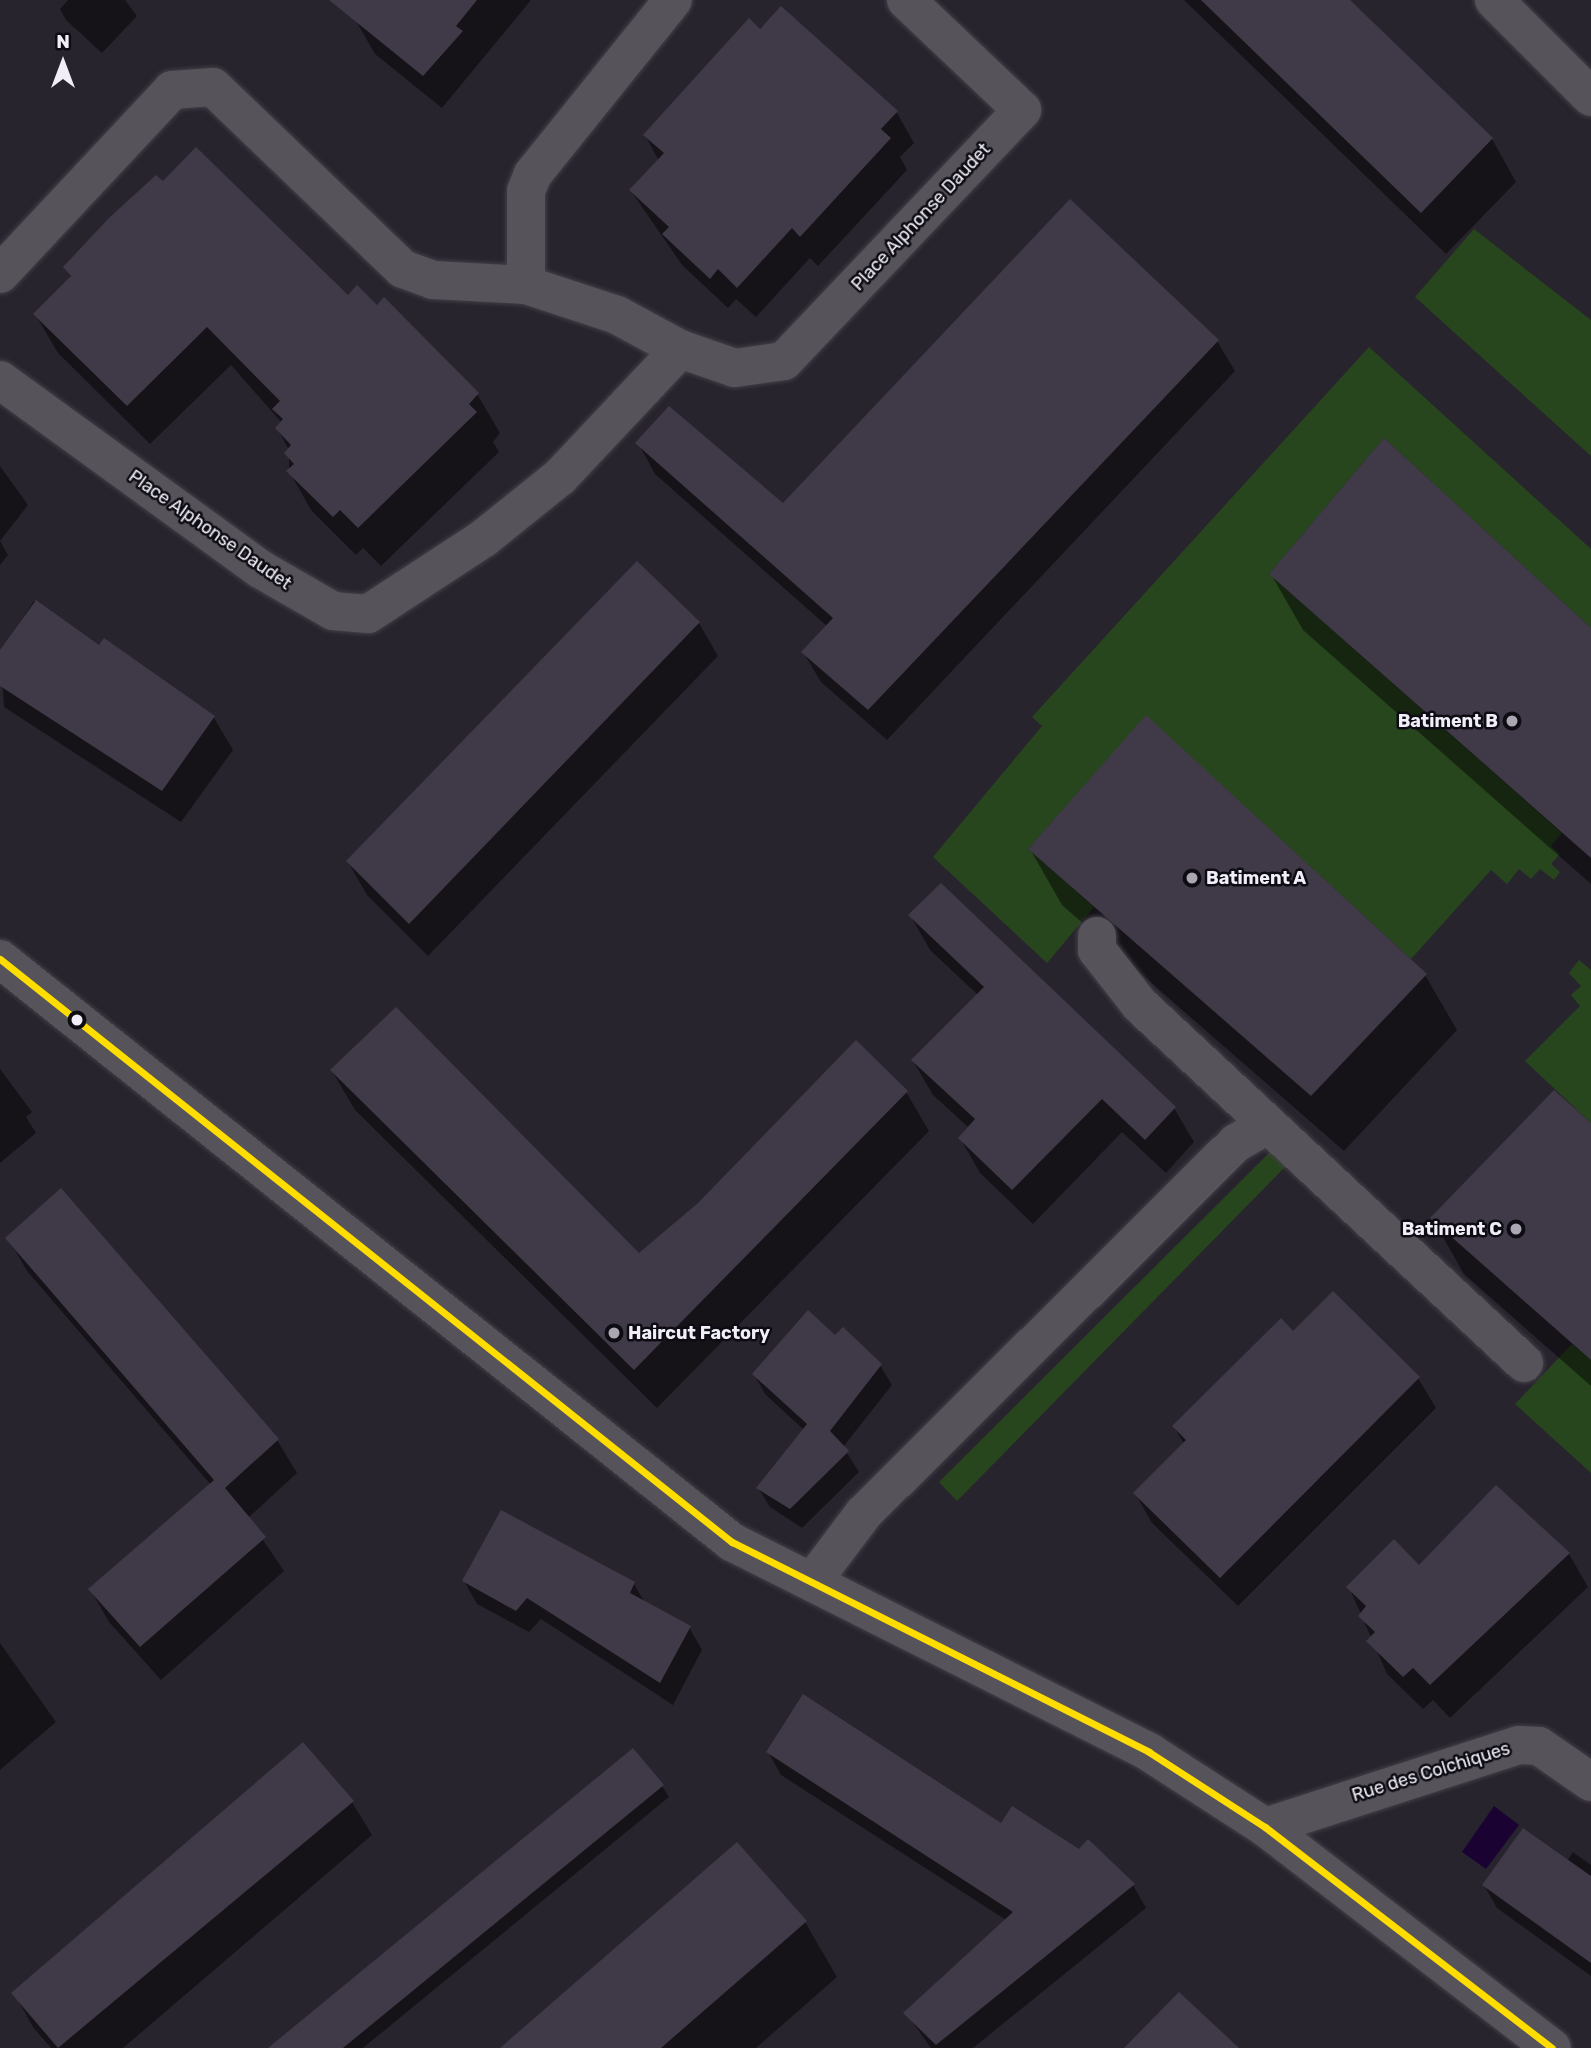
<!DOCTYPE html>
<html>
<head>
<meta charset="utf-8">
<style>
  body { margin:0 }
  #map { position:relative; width:1591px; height:2048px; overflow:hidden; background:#28242e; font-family:Rubik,sans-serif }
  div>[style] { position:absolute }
  .green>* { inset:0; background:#28461d }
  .water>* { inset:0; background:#1a0332 }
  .shadow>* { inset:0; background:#0007 }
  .building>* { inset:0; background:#403a48 }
  .roads { filter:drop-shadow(0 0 2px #423f47) drop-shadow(0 0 2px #423f47) }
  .minor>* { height:38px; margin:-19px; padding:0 19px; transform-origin:19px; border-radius:19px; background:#56545a }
  .tertiary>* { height:38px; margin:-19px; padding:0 19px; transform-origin:19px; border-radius:19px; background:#56545a }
  .bus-1>* { height:7px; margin:-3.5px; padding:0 3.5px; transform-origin:3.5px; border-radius:3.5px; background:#fd0 }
  .dots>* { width:19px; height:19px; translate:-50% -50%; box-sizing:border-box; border:4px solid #0e0c13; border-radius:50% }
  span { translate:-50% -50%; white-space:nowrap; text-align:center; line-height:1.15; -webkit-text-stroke:5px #0e0c13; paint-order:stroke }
  .street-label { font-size:18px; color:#f1eef9 }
  .poi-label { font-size:18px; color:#f1eef9; font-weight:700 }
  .right { translate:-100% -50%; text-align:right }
  .left { translate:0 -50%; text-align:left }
  .north { position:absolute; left:28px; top:28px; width:70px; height:70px; -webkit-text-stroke:5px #0e0c13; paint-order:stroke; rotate:0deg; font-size:19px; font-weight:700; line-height:28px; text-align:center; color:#f1eef9 }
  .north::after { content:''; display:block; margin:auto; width:24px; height:32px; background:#f1eef9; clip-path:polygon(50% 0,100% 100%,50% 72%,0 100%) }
</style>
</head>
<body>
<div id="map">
  <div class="green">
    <i style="clip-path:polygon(1474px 229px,1591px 320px,1591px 456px,1415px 297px)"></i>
    <i style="clip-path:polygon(1369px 347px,1591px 549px,1591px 628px,1384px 438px,1269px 574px,1562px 833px,1551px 846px,1560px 854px,1551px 864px,1560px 872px,1554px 880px,1540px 869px,1531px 879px,1519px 869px,1507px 884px,1491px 870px,1411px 959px,1146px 716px,1028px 849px,1094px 907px,1047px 963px,933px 857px,1042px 726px,1032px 717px)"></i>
    <i style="clip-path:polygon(1579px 960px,1591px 970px,1591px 1123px,1525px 1061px,1580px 1006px,1571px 995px,1581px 986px,1569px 973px)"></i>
    <i style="clip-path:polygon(1271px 1151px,1289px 1163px,957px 1501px,939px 1482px)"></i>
    <i style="clip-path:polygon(1572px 1344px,1591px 1360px,1591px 1473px,1515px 1404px)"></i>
  </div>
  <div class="water">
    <i style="clip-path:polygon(1494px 1806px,1519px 1825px,1486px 1869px,1462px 1852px)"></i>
  </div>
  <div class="shadow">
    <i style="clip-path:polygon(68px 0,125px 0,137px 16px,102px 53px,66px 20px,60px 9px)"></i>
    <i style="clip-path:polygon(373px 0,531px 0,442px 108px,375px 54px,356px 21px)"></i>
    <i style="clip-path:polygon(1184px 0,1348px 0,1492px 139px,1516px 182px,1446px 254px)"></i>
    <i style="clip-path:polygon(781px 9px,897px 113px,914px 143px,900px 157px,907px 170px,818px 266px,810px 258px,756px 317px,736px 299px,728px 308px,682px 265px,631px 191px,659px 161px,645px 135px)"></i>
    <i style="clip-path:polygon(65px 267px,349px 298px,477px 394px,500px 433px,493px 442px,499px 452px,381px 566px,363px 548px,356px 555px,311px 510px,289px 471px,289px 450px,277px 428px,282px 423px,231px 365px,150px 444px,58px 353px,35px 314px,71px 278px)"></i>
    <i style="clip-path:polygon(1217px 341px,1235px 371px,887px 740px,821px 682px,803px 652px,828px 627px,655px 474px,638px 443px,783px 506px)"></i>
    <i style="clip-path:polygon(0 466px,28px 505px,0 541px)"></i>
    <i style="clip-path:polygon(0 541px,8px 555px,0 565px)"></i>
    <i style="clip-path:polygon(1271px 574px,1591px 630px,1591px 884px,1303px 630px)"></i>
    <i style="clip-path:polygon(34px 601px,100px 647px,104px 641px,214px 718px,233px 750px,181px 822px,4px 707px,0 652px)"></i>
    <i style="clip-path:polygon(699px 623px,718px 656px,428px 956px,367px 895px,348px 862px)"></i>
    <i style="clip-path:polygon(1030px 849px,1425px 975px,1457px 1030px,1344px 1151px,1062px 905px)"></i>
    <i style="clip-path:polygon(910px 915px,1174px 1108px,1194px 1142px,1166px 1173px,1122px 1132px,1033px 1224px,980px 1173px,960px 1138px,969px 1128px,933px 1095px,913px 1061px,978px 995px,930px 950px)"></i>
    <i style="clip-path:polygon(0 1069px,32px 1112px,26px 1117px,36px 1133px,0 1163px)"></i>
    <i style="clip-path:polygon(332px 1071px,639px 1255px,906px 1092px,929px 1131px,657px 1408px,355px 1110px)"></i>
    <i style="clip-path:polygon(1591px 1125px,1591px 1386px,1464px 1274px,1432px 1218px)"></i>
    <i style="clip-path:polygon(8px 1238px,277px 1440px,297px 1473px,248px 1518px,284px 1571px,161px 1680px,109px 1622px,90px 1589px,211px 1485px,27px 1271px)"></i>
    <i style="clip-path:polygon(1293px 1334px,1418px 1378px,1436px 1408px,1238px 1606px,1152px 1523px,1135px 1493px,1184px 1444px,1174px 1427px)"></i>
    <i style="clip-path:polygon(835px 1338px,880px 1365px,892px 1385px,843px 1447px,859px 1472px,802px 1528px,770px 1507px,758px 1488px,804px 1430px,765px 1394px,754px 1374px)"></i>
    <i style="clip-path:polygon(1569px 1554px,1588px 1587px,1450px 1718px,1433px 1700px,1423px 1709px,1387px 1674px,1349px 1587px)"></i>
    <i style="clip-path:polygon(464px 1581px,634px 1584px,645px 1603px,689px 1627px,702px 1650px,673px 1705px,541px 1619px,529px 1632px,477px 1604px)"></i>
    <i style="clip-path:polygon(0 1643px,56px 1722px,0 1770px)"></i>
    <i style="clip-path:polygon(768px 1752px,1001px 1825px,1133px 1885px,1146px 1908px,973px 2048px,931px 2048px,906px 2013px,1006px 1920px,781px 1775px)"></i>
    <i style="clip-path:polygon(662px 1786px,669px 1797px,363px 2048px,271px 2048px)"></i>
    <i style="clip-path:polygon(352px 1802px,372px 1835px,123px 2048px,51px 2048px,33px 2027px,14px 1993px)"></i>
    <i style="clip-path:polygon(1573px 1852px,1591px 1865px,1591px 1976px,1497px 1908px,1484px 1885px,1567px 1861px)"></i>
    <i style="clip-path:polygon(805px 1922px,837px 1977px,756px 2048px,502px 2048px)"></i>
  </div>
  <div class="building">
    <i style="clip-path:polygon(329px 0,477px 0,456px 26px,463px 31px,423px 76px)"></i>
    <i style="clip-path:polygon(1201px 0,1350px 0,1493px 138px,1421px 213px)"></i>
    <i style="clip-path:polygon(781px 6px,898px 111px,881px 129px,891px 138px,800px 237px,792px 228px,737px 288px,718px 269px,710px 279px,662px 234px,669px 227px,629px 190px,664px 153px,643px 135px,749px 18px,760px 29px)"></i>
    <i style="clip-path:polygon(196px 147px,348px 295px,357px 285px,377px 305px,384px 297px,479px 393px,469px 404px,477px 412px,358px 528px,340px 510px,333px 517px,286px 471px,294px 464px,284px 453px,291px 445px,275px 428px,283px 419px,272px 409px,280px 401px,207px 327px,127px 406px,33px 314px,71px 276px,63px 267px,109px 218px,156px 175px,163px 181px)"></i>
    <i style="clip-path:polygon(1070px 199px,1219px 340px,868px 710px,801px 652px,833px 618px,635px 443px,669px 406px,783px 503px)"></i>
    <i style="clip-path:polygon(1384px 438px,1591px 628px,1591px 858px,1269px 574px)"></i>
    <i style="clip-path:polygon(637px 561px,700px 622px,409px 924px,346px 861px)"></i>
    <i style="clip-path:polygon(36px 600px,99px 645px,104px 638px,215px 716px,162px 791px,0 686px,0 650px)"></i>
    <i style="clip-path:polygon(1146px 715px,1427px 974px,1311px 1096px,1028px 849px)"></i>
    <i style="clip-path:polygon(941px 883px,1176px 1107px,1145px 1140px,1102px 1099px,1012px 1190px,958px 1138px,975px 1119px,911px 1060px,984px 987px,908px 915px)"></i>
    <i style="clip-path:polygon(396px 1007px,639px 1253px,698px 1203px,856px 1040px,908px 1091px,634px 1370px,330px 1070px)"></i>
    <i style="clip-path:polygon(1554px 1090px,1591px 1123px,1591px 1360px,1430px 1218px)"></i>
    <i style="clip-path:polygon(61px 1188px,279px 1439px,225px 1488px,266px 1537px,140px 1647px,88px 1589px,214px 1480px,5px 1238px)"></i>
    <i style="clip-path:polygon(1333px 1291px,1420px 1377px,1220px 1578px,1133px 1493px,1186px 1440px,1172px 1426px,1281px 1318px,1293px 1331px)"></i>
    <i style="clip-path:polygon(808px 1310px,835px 1335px,843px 1327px,882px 1364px,830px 1431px,849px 1451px,790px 1509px,756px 1488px,807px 1424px,752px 1374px)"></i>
    <i style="clip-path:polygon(1496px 1485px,1570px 1553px,1430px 1685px,1413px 1668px,1403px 1677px,1366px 1641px,1375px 1632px,1358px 1616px,1366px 1606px,1346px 1587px,1394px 1539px,1419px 1565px)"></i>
    <i style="clip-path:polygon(501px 1510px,635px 1582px,630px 1593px,691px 1626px,660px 1683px,527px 1598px,516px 1611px,462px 1581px)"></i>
    <i style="clip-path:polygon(803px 1694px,1001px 1823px,1012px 1806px,1079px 1849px,1088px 1839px,1135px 1884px,936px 2045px,903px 2013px,1013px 1912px,766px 1752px)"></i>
    <i style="clip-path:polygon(303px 1742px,354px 1801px,58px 2048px,11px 1993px)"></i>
    <i style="clip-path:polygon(633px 1748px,664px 1785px,343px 2048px,268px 2048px)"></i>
    <i style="clip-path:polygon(1523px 1828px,1591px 1876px,1591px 1963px,1482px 1885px)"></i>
    <i style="clip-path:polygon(737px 1842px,807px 1921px,661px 2048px,500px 2048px)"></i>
    <i style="clip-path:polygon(1179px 1992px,1239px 2048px,1124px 2048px)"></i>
  </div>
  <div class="roads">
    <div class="minor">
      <i style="left:1494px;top:0;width:137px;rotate:45deg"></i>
      <i style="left:0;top:274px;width:252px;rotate:-46.9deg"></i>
      <i style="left:172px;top:90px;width:41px;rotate:-4.2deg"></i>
      <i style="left:213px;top:87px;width:263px;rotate:43.8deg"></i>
      <i style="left:403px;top:269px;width:32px;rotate:20deg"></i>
      <i style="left:433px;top:280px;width:93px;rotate:3.1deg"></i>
      <i style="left:526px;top:285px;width:96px;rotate:18.2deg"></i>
      <i style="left:617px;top:315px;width:72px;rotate:28.4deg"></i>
      <i style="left:680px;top:349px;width:58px;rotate:19.1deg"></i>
      <i style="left:735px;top:368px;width:49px;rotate:-8.1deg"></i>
      <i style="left:784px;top:361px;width:346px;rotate:-46.5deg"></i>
      <i style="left:1022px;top:110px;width:160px;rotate:-136.5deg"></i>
      <i style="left:526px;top:285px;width:94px;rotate:-90deg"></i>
      <i style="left:526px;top:191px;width:18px;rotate:-68deg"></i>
      <i style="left:533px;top:174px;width:223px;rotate:-51.2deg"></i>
      <i style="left:0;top:380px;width:321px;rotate:36deg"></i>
      <i style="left:260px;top:569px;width:84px;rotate:29.9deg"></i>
      <i style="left:333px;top:611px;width:35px;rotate:5deg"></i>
      <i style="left:368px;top:614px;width:139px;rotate:-33.2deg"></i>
      <i style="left:484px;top:538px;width:97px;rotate:-38.8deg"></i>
      <i style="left:560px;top:477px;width:175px;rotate:-46.8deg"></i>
      <i style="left:1097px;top:936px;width:14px;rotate:90deg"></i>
      <i style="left:1097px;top:950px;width:70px;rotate:52deg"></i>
      <i style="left:1140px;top:1005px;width:525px;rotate:42.99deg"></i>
      <i style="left:812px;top:1582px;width:86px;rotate:-53deg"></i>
      <i style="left:864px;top:1513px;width:525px;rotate:-44.85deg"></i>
      <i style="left:1236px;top:1143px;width:36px;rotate:-30deg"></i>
      <i style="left:1265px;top:1827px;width:267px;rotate:-17.9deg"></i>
      <i style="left:1519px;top:1745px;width:20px;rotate:3deg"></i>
      <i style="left:1539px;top:1746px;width:63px;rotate:34.7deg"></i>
    </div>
    <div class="tertiary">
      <i style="left:0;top:959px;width:936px;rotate:38.54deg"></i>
      <i style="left:732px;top:1542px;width:467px;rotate:26.7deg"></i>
      <i style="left:1149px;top:1752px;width:138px;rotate:32.9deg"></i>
      <i style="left:1265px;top:1827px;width:362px;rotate:37.6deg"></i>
    </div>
  </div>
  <div class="bus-1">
    <i style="left:0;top:959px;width:936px;rotate:38.54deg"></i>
    <i style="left:732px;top:1542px;width:467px;rotate:26.7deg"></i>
    <i style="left:1149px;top:1752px;width:138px;rotate:32.9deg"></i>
    <i style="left:1265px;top:1827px;width:362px;rotate:37.6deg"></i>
  </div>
  <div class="dots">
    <i style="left:1512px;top:721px;background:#aba7b2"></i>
    <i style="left:1192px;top:878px;background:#aba7b2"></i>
    <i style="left:77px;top:1020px;background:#f1eef9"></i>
    <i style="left:1516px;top:1229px;background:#aba7b2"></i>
    <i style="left:614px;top:1333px;background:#aba7b2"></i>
  </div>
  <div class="street-label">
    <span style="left:921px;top:217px;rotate:-47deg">Place Alphonse Daudet</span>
    <span style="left:210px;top:530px;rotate:35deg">Place Alphonse Daudet</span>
    <span style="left:1431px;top:1772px;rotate:-17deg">Rue des Colchiques</span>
  </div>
  <div class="poi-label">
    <span class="right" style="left:1498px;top:721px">Batiment B</span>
    <span class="left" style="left:1206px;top:878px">Batiment A</span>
    <span class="right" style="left:1502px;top:1229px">Batiment C</span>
    <span class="left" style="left:628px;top:1333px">Haircut Factory</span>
  </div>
  <div class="north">N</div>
</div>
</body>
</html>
